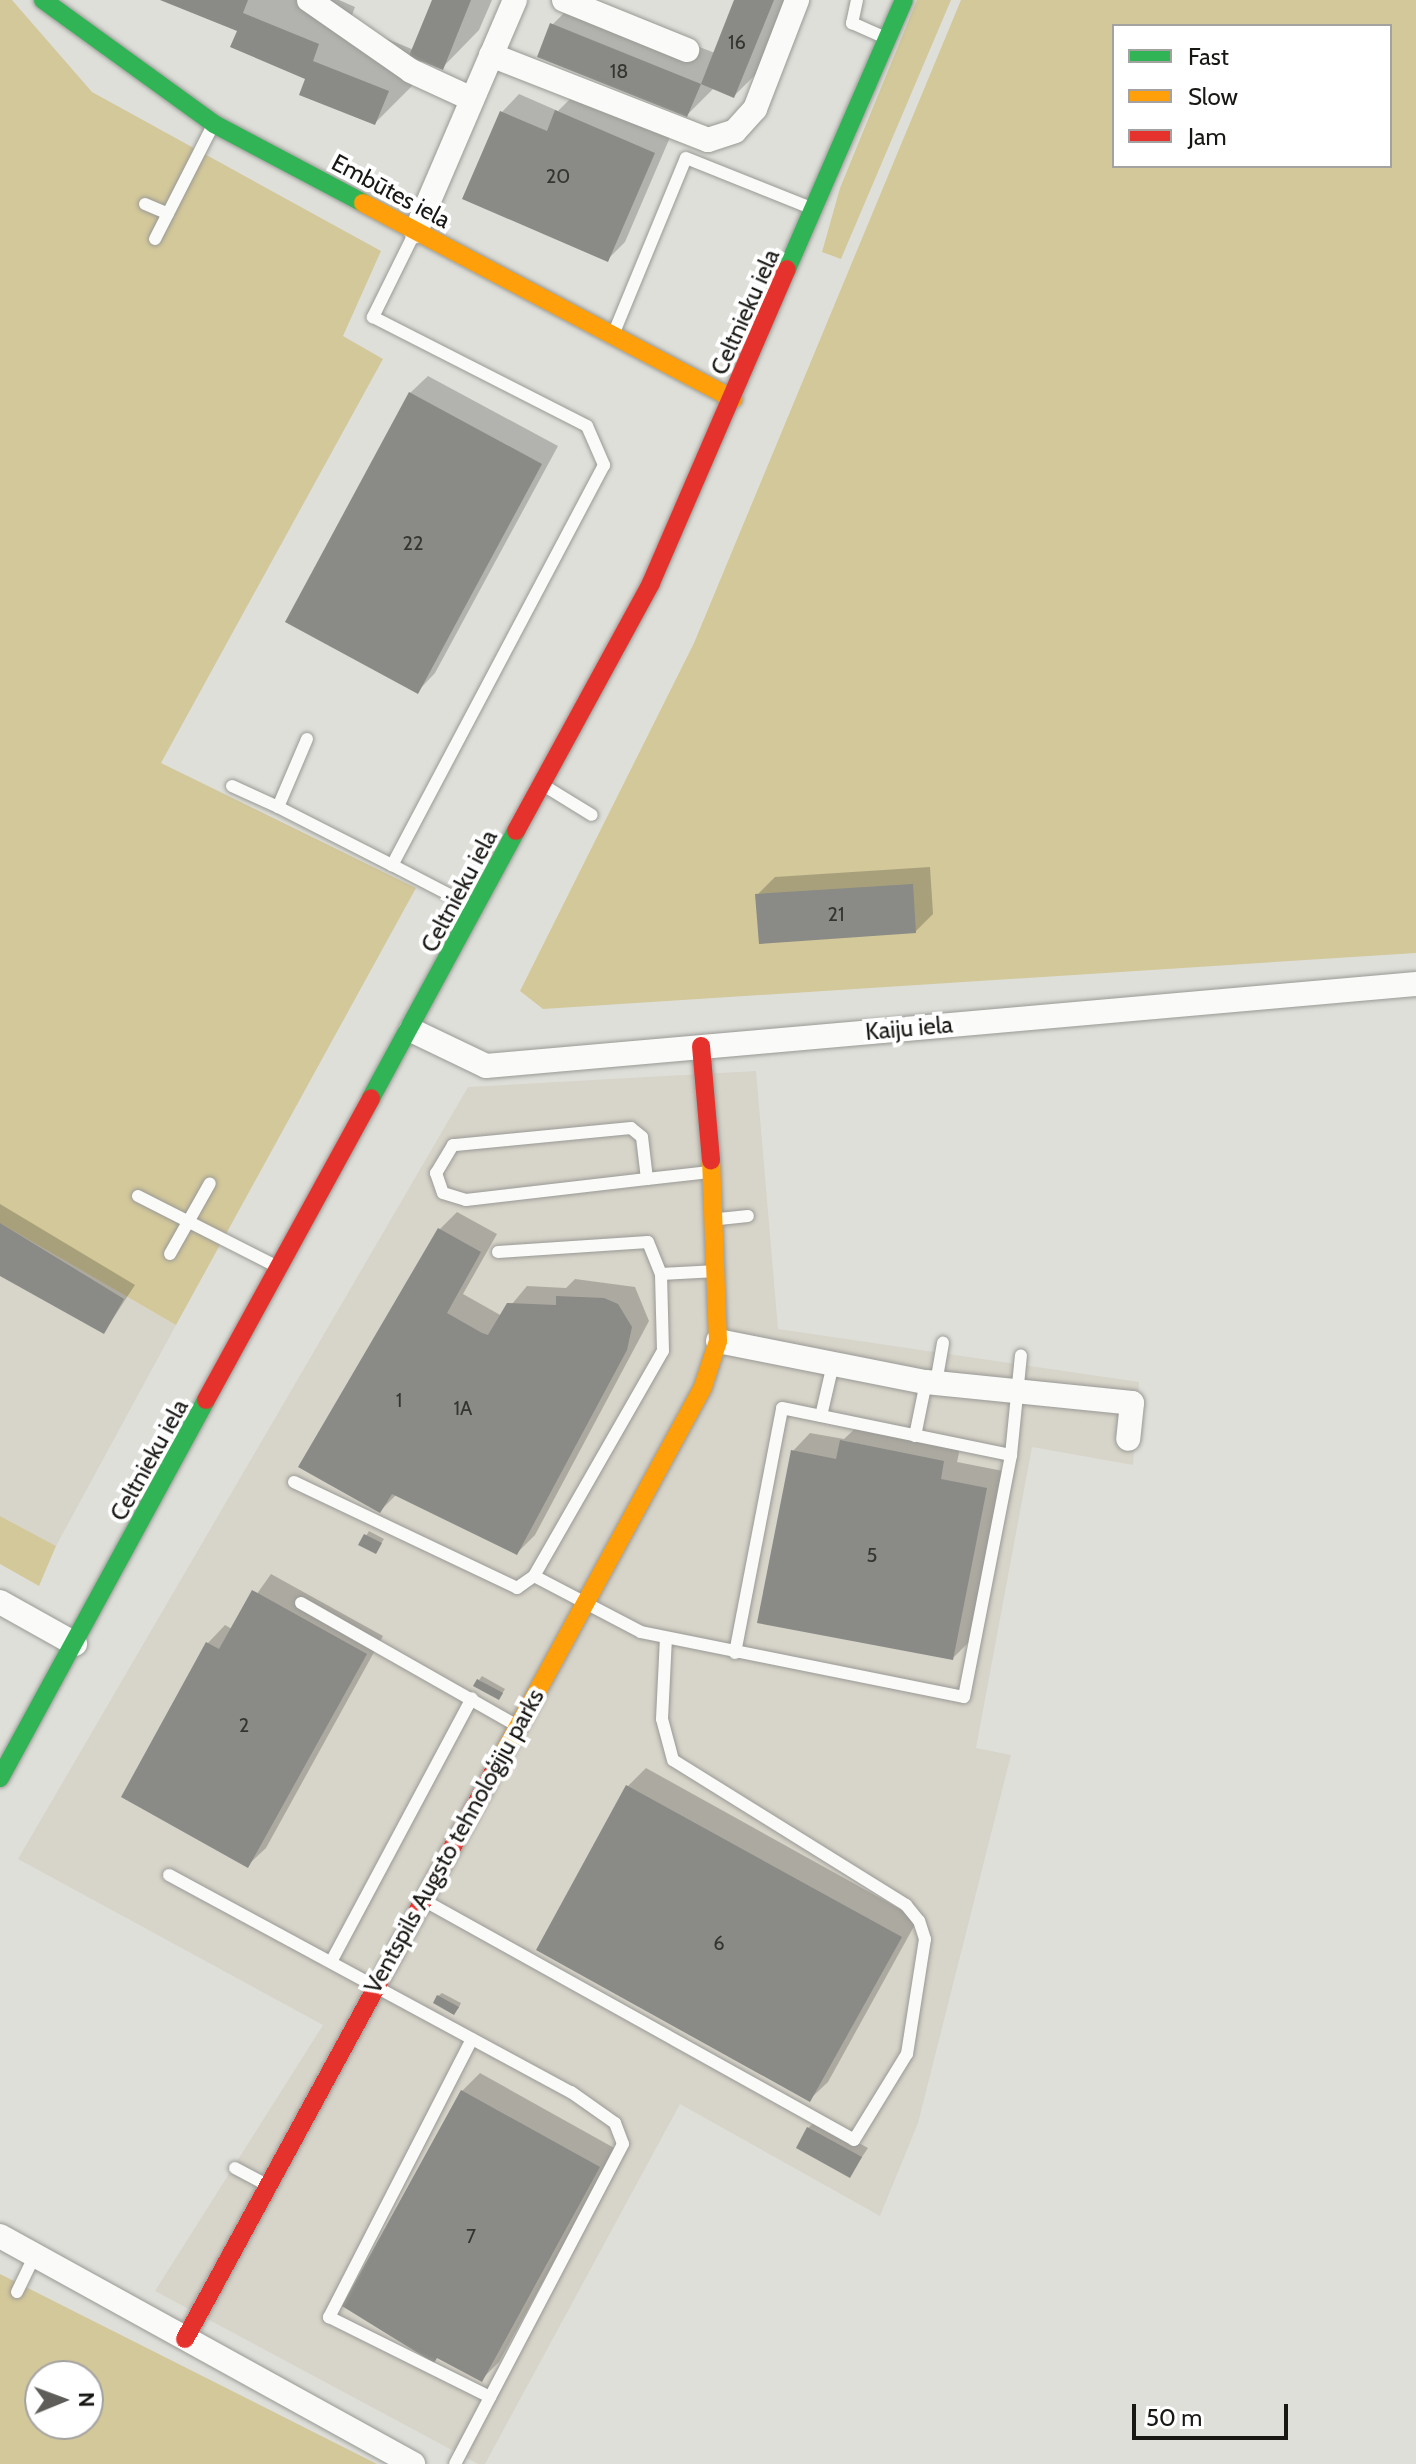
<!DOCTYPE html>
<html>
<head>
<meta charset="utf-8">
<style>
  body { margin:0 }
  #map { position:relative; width:1416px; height:2464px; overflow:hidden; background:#dfdfda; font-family:Cabin,sans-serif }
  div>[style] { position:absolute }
  .built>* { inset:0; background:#d7d4c9 }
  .green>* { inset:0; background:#d3c89a }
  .shadow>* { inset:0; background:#0003 }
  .building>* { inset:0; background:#8a8a86 }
  .roads { filter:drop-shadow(0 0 2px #999995) drop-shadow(0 0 2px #999995) }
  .lane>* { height:12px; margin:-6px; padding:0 6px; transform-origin:6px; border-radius:6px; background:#fafaf9 }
  .street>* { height:24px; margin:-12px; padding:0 12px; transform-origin:12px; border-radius:12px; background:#fafaf9 }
  .fast>* { height:18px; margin:-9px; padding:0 9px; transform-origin:9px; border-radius:9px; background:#30b455 }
  .slow>* { height:18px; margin:-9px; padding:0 9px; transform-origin:9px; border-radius:9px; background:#ff9f0a }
  .jam>* { height:18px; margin:-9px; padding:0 9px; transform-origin:9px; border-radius:9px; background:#e5322d }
  span { translate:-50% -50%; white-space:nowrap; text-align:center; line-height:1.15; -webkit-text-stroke:8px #fff; paint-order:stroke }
  .number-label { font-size:20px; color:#343430 }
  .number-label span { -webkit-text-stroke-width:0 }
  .street-label { font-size:24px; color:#181714 }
  .legend { position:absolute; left:1112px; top:24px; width:280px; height:144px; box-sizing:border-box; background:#fff; border:2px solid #a3a2a1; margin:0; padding:10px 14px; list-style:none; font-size:24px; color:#181714 }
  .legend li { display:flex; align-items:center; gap:16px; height:40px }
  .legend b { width:40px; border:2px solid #a3a2a1 }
  .north { position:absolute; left:24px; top:2360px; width:80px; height:80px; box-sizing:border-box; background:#fff; border:2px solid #a3a2a1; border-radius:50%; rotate:89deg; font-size:22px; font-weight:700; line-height:32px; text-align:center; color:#181714 }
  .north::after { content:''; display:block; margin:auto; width:28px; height:36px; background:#5e5d59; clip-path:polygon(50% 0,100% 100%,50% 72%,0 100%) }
  .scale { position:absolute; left:1132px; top:2404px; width:156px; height:36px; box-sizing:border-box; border:4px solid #181714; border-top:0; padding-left:10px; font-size:24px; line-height:28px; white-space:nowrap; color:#181714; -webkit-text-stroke:6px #fff; paint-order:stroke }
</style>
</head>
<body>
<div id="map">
  <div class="built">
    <i style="clip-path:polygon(756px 1071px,778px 1329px,1139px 1382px,1133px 1465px,1032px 1447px,976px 1748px,1011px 1755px,918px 2123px,880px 2216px,680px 2104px,485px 2464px,478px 2464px,155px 2291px,323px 2025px,18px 1859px,468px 1087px)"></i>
    <i style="clip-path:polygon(0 1223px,176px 1325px,56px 1546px,0 1516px)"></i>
  </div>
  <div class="green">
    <i style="clip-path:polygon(0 0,12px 0,92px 92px,381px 251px,343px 336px,383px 359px,161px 763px,416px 888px,176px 1325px,0 1223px)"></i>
    <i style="clip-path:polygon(917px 0,951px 0,841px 259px,822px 252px,840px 188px)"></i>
    <i style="clip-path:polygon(evenodd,961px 0,1416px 0,1416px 953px,543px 1009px,520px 991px,694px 643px,961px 0,1114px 26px,1390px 26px,1390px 166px,1114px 166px,1114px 26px)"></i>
    <i style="clip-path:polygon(0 1516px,56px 1546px,39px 1586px,0 1564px)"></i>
    <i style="clip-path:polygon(evenodd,0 2274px,377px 2464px,0 2464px,0 2274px,40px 2376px,88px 2376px,88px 2424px,40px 2424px,40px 2376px)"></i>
  </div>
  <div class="shadow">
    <i style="clip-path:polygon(165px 0,339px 0,355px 7px,349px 23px,414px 50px,434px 0,492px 0,479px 30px,442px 68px,422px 60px,412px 86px,375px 123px,240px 30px)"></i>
    <i style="clip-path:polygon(577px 0,715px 53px,736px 0,788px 0,760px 70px,734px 96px,713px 89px,687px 115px,552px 25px)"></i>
    <i style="clip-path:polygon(519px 94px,558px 111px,575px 94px,671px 135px,625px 242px,607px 260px,502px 112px)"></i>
    <i style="clip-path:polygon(428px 376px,558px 446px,435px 673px,418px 691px,410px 393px)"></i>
    <i style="clip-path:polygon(930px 867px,933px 914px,916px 931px,757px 895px,775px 877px)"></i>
    <i style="clip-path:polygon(0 1204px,135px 1285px,104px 1332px,0 1274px)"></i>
    <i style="clip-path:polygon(457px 1212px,497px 1234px,463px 1294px,502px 1316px,527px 1286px,566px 1288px,575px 1279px,635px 1287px,649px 1321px,535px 1535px,517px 1553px,397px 1494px,380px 1511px,440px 1229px)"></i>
    <i style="clip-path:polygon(860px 1424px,961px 1443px,957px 1462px,1003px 1471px,970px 1641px,953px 1658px,793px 1451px,810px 1433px,844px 1439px)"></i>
    <i style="clip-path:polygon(369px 1531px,384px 1539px,376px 1551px,361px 1544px)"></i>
    <i style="clip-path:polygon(271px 1574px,383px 1636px,266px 1848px,248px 1865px,123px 1796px,208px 1643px,225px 1625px,232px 1629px)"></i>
    <i style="clip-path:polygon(482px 1676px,505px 1689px,502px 1694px,479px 1680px)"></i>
    <i style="clip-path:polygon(646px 1768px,918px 1919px,828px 2082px,810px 2099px,538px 1949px,628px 1786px)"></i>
    <i style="clip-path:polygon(442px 1993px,461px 2003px,458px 2009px,438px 1996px)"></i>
    <i style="clip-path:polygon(480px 2073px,616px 2149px,499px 2362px,481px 2380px,462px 2091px)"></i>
    <i style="clip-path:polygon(817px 2120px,868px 2148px,850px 2175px,808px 2128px)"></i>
  </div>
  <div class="building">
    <i style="clip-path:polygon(160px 0,248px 0,243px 13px,319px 44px,313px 61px,389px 91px,375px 125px,299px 95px,305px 79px,230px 47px,237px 31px)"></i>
    <i style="clip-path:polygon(432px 0,471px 0,443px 70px,409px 56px)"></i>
    <i style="clip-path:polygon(734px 0,774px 0,734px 98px,701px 84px)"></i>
    <i style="clip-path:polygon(550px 23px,701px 84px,687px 117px,537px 57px)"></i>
    <i style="clip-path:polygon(555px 110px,655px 153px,608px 262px,462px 199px,500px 111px,547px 131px)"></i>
    <i style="clip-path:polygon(409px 392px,542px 464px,418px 694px,285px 622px)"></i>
    <i style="clip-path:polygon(913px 884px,916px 933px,759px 944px,755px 894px)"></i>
    <i style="clip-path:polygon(0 1223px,124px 1299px,104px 1334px,0 1276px)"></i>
    <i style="clip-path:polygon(438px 1228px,481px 1252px,447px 1313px,482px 1333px,488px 1335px,507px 1303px,556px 1305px,556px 1296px,604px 1298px,618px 1304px,632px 1327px,627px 1350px,517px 1555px,392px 1494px,380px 1513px,298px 1467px)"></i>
    <i style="clip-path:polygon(840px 1440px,944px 1461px,941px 1479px,987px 1488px,953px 1660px,757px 1623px,791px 1450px,836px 1459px)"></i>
    <i style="clip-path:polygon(364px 1534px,382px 1543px,376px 1554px,358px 1545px)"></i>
    <i style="clip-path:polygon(252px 1590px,367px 1654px,248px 1868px,121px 1797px,206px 1642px,219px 1649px)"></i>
    <i style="clip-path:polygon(477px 1679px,503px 1693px,499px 1700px,473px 1686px)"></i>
    <i style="clip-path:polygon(626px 1785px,902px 1937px,810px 2102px,536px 1950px)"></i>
    <i style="clip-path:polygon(437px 1995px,459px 2007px,454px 2015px,433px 2003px)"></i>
    <i style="clip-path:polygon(461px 2090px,600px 2167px,482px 2382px,437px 2358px,434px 2363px,342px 2306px)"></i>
    <i style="clip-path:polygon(807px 2127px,862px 2157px,850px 2178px,796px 2148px)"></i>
  </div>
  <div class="roads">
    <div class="lane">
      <i style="left:857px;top:0;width:24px;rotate:102deg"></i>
      <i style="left:852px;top:23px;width:37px;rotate:24deg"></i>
      <i style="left:145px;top:204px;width:25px;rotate:23deg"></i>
      <i style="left:414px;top:234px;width:93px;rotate:116.3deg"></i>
      <i style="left:373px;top:317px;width:240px;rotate:27deg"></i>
      <i style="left:587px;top:426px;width:43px;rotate:66.4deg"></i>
      <i style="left:604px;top:465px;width:453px;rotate:117.9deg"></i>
      <i style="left:392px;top:865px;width:89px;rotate:27.4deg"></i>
      <i style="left:155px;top:239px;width:126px;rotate:-63deg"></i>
      <i style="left:613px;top:335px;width:191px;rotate:-67.6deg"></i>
      <i style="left:686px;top:158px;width:135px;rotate:21.8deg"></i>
      <i style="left:307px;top:739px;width:74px;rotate:113.1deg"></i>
      <i style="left:278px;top:807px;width:128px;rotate:27deg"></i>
      <i style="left:543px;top:785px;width:57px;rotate:31.5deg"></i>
      <i style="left:232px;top:786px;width:51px;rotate:24.5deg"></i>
      <i style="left:647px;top:1179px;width:42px;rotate:-96.8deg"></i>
      <i style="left:642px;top:1137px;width:14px;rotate:-141deg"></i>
      <i style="left:631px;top:1128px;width:179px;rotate:174.5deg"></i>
      <i style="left:453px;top:1145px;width:33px;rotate:121deg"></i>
      <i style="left:436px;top:1173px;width:21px;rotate:71deg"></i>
      <i style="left:443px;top:1193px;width:24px;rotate:17deg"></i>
      <i style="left:466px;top:1200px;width:182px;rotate:-6.6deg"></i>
      <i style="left:647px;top:1179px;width:63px;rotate:-6.3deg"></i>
      <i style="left:138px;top:1196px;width:157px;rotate:26.9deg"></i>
      <i style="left:719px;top:1219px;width:29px;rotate:-6deg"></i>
      <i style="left:498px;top:1252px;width:150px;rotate:-3.8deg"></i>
      <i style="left:648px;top:1242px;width:35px;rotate:68deg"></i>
      <i style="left:661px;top:1274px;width:56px;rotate:-3.1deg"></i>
      <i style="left:170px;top:1254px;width:81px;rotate:-60.6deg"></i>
      <i style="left:936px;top:1383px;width:41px;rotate:-80.1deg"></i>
      <i style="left:821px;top:1416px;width:53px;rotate:-77deg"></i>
      <i style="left:915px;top:1436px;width:55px;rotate:-78.5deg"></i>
      <i style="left:294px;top:1482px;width:247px;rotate:25.4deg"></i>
      <i style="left:517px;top:1588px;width:21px;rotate:-35deg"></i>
      <i style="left:534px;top:1576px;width:121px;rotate:27.6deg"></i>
      <i style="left:641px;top:1632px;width:329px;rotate:11.4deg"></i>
      <i style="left:964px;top:1697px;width:247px;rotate:-79deg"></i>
      <i style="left:1011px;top:1455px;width:100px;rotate:-84.3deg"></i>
      <i style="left:534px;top:1576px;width:259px;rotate:-60.2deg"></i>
      <i style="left:663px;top:1351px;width:77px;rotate:-91.5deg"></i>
      <i style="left:301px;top:1603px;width:247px;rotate:29.6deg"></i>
      <i style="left:735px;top:1653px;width:249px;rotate:-79.1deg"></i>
      <i style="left:782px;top:1408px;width:234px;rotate:11.6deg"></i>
      <i style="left:169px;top:1875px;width:457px;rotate:28.4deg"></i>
      <i style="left:571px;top:2092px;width:54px;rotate:35.2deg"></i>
      <i style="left:615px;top:2123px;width:22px;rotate:69deg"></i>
      <i style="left:623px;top:2144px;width:361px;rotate:117.7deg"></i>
      <i style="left:425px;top:1901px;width:491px;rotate:29.1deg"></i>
      <i style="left:854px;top:2140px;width:101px;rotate:-58.4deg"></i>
      <i style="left:907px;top:2054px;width:116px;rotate:-81.1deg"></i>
      <i style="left:925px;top:1939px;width:19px;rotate:-108deg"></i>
      <i style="left:919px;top:1921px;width:21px;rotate:-129deg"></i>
      <i style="left:906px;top:1905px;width:274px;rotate:-148.1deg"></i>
      <i style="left:673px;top:1760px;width:42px;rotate:-105deg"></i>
      <i style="left:662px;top:1719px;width:81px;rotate:-87.2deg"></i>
      <i style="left:331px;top:1962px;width:299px;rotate:-61.9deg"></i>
      <i style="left:472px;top:2039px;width:313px;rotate:117.2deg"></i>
      <i style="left:329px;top:2317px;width:180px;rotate:26.4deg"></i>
      <i style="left:235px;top:2168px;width:34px;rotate:28deg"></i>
      <i style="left:17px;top:2292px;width:41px;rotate:-64.1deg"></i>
    </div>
    <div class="street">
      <i style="left:309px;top:0;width:124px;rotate:34.8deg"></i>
      <i style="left:411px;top:71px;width:67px;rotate:24.7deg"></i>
      <i style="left:564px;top:0;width:133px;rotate:22.1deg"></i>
      <i style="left:491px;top:55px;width:233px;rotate:21.4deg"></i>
      <i style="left:708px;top:140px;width:28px;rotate:-18deg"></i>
      <i style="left:735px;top:131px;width:30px;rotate:-48deg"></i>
      <i style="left:755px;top:109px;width:117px;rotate:-68.9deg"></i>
      <i style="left:416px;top:231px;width:251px;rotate:-66.8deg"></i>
      <i style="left:411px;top:1030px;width:83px;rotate:25.6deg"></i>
      <i style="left:486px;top:1066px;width:934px;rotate:-5.04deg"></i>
      <i style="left:718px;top:1341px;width:212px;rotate:11.2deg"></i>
      <i style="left:926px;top:1382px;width:207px;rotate:5.8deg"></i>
      <i style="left:1132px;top:1403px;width:36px;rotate:96deg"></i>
      <i style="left:0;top:1602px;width:86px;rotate:29.2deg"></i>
      <i style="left:0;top:2236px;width:472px;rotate:28.9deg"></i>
    </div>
    <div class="fast">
      <i style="left:43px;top:0;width:211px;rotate:35.9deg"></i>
      <i style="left:214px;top:124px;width:169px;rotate:27.9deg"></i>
      <i style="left:787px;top:269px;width:293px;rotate:-66.5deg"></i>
      <i style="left:371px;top:1098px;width:304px;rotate:-61.5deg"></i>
      <i style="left:0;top:1778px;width:430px;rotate:-61.4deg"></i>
    </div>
    <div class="slow">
      <i style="left:363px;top:203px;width:419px;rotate:27.9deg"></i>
      <i style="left:496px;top:1767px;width:433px;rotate:-61.4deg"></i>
      <i style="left:703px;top:1387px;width:48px;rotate:-71.9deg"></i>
      <i style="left:718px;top:1341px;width:180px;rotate:-92.2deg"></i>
    </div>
    <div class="jam">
      <i style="left:516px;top:831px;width:282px;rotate:-61.4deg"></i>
      <i style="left:651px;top:583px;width:342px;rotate:-66.6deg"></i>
      <i style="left:701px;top:1046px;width:115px;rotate:85deg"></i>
      <i style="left:206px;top:1400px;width:344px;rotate:-61.3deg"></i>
      <i style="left:185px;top:2339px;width:651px;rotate:-61.47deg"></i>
    </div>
  </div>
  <div class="number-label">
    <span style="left:737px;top:42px">16</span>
    <span style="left:619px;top:71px">18</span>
    <span style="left:558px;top:176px">20</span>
    <span style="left:413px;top:543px">22</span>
    <span style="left:836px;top:914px">21</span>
    <span style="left:399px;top:1400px">1</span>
    <span style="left:463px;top:1408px">1A</span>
    <span style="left:872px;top:1555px">5</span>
    <span style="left:244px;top:1725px">2</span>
    <span style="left:719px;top:1943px">6</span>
    <span style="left:471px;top:2236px">7</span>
  </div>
  <div class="street-label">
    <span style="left:391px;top:191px;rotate:28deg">Embūtes iela</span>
    <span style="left:745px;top:312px;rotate:-66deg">Celtnieku iela</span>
    <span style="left:459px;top:891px;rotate:-62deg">Celtnieku iela</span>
    <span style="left:909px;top:1028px;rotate:-5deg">Kaiju iela</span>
    <span style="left:149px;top:1460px;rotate:-61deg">Celtnieku iela</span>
    <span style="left:454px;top:1841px;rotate:-61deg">Ventspils Augsto tehnoloģiju parks</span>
  </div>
  <ul class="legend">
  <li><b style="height:10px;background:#30b455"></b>Fast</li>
  <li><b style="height:10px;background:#ff9f0a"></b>Slow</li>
  <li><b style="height:10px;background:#e5322d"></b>Jam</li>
  </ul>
  <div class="north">N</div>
  <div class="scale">50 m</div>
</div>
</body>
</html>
